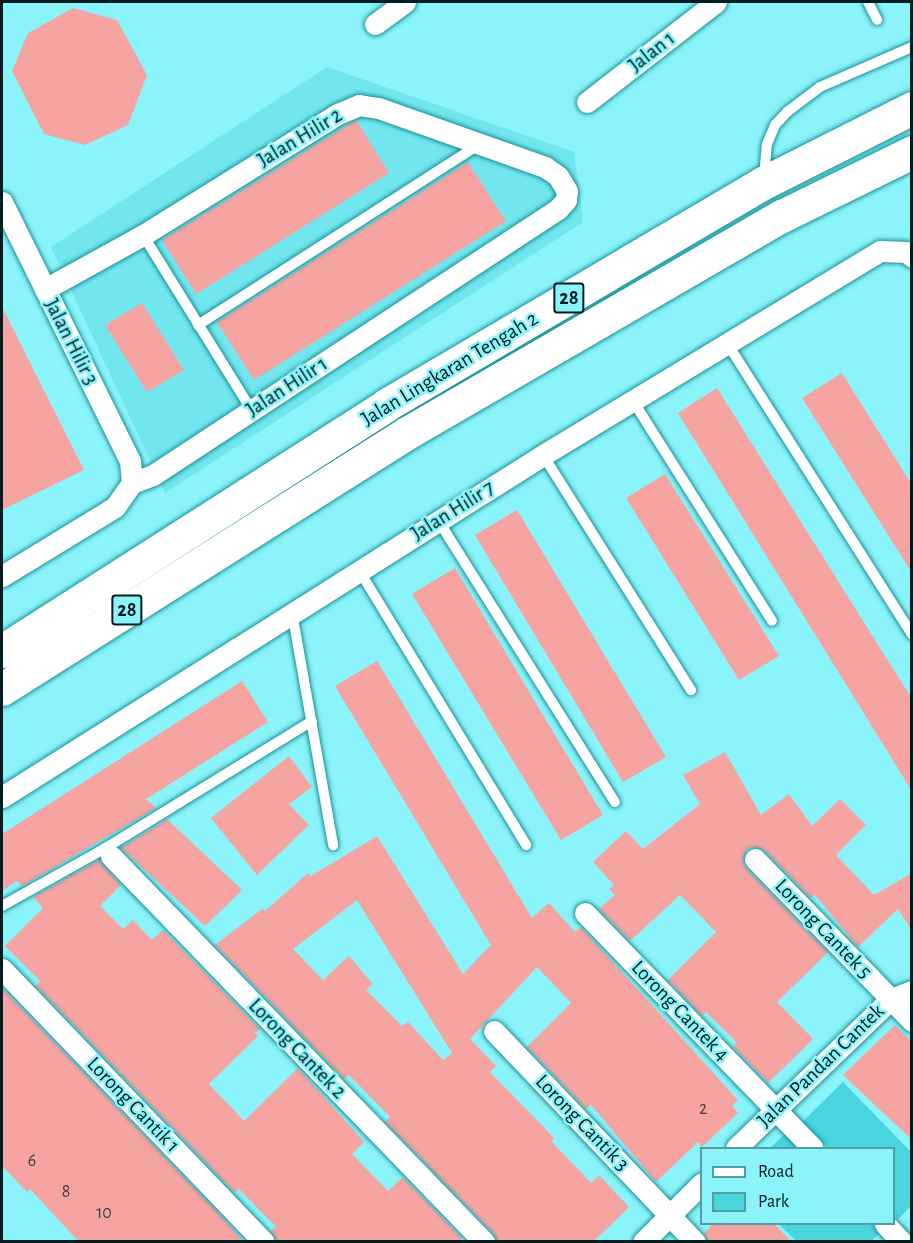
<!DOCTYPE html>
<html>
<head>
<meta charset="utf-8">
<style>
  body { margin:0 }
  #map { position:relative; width:913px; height:1243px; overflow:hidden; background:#8bf3fa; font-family:"Alegreya Sans",sans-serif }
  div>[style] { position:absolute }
  .built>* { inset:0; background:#72e6ee }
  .green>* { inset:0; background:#49d5dd }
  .building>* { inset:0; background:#f6a4a2 }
  .roads { filter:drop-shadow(0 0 2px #179198) drop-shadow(0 0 2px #179198) }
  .lane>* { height:10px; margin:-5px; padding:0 5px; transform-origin:5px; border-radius:5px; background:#fff }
  .street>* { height:21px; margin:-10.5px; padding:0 10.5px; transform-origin:10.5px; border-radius:10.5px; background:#fff }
  .highway>* { height:33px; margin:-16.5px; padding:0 16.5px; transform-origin:16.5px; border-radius:16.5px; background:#fff }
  span { translate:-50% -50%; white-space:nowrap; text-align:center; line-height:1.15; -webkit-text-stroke:5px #8bf3fa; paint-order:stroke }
  .number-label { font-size:18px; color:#3e4040 }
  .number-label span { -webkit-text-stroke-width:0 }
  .shield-label span { padding:2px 4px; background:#8bf3fa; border:2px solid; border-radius:4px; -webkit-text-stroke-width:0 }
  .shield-label { font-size:20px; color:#001e20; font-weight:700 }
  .street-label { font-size:21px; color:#001e20 }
  .frame { position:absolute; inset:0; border:3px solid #001e20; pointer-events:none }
  .legend { position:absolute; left:700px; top:1147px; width:195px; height:78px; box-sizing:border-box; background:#8bf3fa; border:2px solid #539ea3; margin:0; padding:8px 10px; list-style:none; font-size:18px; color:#001e20 }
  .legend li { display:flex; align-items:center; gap:12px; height:30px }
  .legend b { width:30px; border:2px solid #539ea3 }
</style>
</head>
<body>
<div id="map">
  <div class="built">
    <i style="clip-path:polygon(327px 67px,574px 152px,583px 222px,165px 493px,51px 247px)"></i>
  </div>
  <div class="green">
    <i style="clip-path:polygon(843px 1082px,911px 1152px,911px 1206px,898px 1219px,894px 1215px,894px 1148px,828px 1148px,802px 1122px)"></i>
    <i style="clip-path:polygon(786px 1133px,800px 1148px,770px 1148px)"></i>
    <i style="clip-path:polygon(779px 1224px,873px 1224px,881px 1232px,871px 1241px,796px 1241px)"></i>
  </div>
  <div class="building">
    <i style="clip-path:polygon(73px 8px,117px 20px,147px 75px,128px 125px,85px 145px,44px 134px,12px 71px,28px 33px)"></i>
    <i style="clip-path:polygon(356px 120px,389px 173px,196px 294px,162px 240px)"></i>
    <i style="clip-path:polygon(468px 162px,506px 221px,254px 380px,217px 322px)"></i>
    <i style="clip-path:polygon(142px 303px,184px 370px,147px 392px,105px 325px)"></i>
    <i style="clip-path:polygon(2px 307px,84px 470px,2px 510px)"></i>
    <i style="clip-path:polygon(842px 373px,912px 485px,912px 573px,802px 398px)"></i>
    <i style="clip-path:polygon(717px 388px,912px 699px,912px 791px,678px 413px)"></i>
    <i style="clip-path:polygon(665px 474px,779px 656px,739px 680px,626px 498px)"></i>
    <i style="clip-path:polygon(517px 510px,666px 757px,623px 782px,475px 535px)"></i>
    <i style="clip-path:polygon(455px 568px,603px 815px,561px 840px,412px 594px)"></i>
    <i style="clip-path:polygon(evenodd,377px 661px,532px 918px,549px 903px,575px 932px,581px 927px,738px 1100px,732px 1106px,738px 1113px,702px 1147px,698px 1142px,656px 1182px,591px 1105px,586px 1109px,527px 1047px,571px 1003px,537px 967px,470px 1039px,496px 1066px,490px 1072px,554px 1138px,551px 1141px,591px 1183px,599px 1175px,629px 1207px,593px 1242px,496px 1242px,493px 1233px,385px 1122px,390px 1117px,349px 1075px,344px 1079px,215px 945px,262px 909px,265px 911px,308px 873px,311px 876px,377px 836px,463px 974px,491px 945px,335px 686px,377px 661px,357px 900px,452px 1053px,443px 1060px,408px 1022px,402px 1026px,366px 990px,373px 984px,349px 956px,323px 980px,293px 949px,357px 900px)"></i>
    <i style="clip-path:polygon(242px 681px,268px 722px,146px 799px,156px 808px,22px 886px,17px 881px,2px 891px,2px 834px)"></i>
    <i style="clip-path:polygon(725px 752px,761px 815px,789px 794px,812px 826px,840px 799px,866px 825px,836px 855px,874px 895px,912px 873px,912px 931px,898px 909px,858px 947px,815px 895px,811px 898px,764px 850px,752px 847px,746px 850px,743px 862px,746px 868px,828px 952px,777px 1002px,813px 1039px,768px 1083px,733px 1047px,737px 1043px,706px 1012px,702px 1016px,668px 980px,716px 932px,680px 895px,630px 941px,599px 909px,615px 895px,609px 889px,614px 885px,593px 862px,626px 831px,643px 849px,700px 804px,683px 775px)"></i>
    <i style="clip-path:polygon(289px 756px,312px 787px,289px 804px,309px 825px,257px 875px,211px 818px)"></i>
    <i style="clip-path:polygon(167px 819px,242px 890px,205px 926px,121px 848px)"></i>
    <i style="clip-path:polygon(99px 860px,121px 885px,100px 906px,123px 929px,133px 920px,152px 940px,163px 930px,260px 1029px,255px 1033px,258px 1036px,209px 1084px,244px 1121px,298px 1068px,364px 1142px,352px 1154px,388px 1191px,403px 1177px,462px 1238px,459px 1242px,276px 1242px,271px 1231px,276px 1227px,239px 1189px,235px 1193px,36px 986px,40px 981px,5px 946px,43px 908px,33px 897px)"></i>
    <i style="clip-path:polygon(2px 988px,217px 1211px,244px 1242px,79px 1242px,30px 1189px,27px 1192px,2px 1166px)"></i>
    <i style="clip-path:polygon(895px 1025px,912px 1042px,912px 1140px,843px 1075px)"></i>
    <i style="clip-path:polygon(713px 1224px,774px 1224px,792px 1242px,707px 1242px,704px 1233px)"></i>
  </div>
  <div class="roads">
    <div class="lane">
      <i style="left:868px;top:2px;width:20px;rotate:63deg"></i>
      <i style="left:764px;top:177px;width:33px;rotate:-85deg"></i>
      <i style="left:767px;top:144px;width:21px;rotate:-67deg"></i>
      <i style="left:775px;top:125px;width:18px;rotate:-47deg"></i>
      <i style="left:787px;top:112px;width:41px;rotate:-37.1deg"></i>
      <i style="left:820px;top:87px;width:100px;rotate:-23.5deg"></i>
      <i style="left:143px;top:235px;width:207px;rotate:58.2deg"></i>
      <i style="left:198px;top:325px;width:335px;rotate:-32.7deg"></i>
      <i style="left:727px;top:343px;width:345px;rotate:57.6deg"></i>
      <i style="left:633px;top:401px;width:260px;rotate:57.7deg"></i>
      <i style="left:543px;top:455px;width:278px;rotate:57.8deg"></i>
      <i style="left:438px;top:520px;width:333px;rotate:57.9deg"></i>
      <i style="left:359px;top:570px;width:322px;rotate:58.7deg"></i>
      <i style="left:292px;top:612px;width:237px;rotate:80deg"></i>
      <i style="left:2px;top:906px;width:117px;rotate:-29.2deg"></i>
      <i style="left:104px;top:849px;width:244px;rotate:-31.6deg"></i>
    </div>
    <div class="street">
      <i style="left:375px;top:24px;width:37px;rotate:-36deg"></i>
      <i style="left:587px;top:102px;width:163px;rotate:-37.8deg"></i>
      <i style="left:2px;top:202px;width:289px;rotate:63.7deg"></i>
      <i style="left:130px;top:461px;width:22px;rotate:85deg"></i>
      <i style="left:2px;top:576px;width:132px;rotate:-31.4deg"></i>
      <i style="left:115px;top:507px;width:29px;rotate:-55deg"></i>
      <i style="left:132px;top:483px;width:22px;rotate:-21deg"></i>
      <i style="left:153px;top:475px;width:485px;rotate:-33.3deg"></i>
      <i style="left:558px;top:209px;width:12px;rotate:-48deg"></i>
      <i style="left:566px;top:200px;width:9px;rotate:-84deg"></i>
      <i style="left:567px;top:191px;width:17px;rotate:-121deg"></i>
      <i style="left:558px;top:176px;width:16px;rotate:-145deg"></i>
      <i style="left:545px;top:167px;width:177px;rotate:-160.5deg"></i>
      <i style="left:378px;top:108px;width:19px;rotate:-171deg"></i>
      <i style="left:359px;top:105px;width:25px;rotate:157deg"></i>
      <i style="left:336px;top:115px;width:227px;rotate:148.1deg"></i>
      <i style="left:143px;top:235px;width:112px;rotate:151.1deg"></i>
      <i style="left:2px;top:797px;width:640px;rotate:-32.3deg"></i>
      <i style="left:543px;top:455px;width:394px;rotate:-31.2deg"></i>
      <i style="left:880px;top:251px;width:27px;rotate:2deg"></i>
      <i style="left:907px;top:252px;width:7px;rotate:45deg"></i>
      <i style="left:111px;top:856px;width:537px;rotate:45.98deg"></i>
      <i style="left:755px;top:859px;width:226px;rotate:45.9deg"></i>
      <i style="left:585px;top:913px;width:327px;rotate:45.9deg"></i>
      <i style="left:2px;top:969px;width:378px;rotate:46.2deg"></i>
      <i style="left:494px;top:1031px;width:291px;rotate:46.4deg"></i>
      <i style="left:736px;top:1148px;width:215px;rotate:-43.9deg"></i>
      <i style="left:891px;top:999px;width:22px;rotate:-21deg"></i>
      <i style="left:885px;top:1224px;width:25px;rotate:47deg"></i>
      <i style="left:643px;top:1242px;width:83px;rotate:-45deg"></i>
    </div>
    <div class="highway">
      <i style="left:2px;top:651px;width:456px;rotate:-32.6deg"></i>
      <i style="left:386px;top:405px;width:438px;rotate:-30.5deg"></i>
      <i style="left:763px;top:183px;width:167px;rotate:-26.7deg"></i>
      <i style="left:2px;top:689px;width:479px;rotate:-32.3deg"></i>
      <i style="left:407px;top:433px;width:433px;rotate:-30.1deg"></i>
      <i style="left:782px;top:216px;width:145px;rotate:-26.2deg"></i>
    </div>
  </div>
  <div class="number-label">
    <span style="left:703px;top:1109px">2</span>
    <span style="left:32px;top:1161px">6</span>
    <span style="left:66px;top:1192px">8</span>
    <span style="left:104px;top:1213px">10</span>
  </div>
  <div class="shield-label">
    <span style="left:569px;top:298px">28</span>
    <span style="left:127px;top:610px">28</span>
  </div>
  <div class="street-label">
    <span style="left:652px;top:52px;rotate:-38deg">Jalan 1</span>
    <span style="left:300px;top:138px;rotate:-31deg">Jalan Hilir 2</span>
    <span style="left:71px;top:342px;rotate:63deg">Jalan Hilir 3</span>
    <span style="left:450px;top:369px;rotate:-31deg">Jalan Lingkaran Tengah 2</span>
    <span style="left:287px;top:387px;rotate:-33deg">Jalan Hilir 1</span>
    <span style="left:453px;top:511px;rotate:-32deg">Jalan Hilir 7</span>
    <span style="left:823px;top:929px;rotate:46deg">Lorong Cantek 5</span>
    <span style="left:680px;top:1011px;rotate:46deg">Lorong Cantek 4</span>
    <span style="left:297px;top:1049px;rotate:46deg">Lorong Cantek 2</span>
    <span style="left:821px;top:1066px;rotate:-44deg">Jalan Pandan Cantek</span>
    <span style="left:133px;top:1105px;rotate:46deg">Lorong Cantik 1</span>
    <span style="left:582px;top:1123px;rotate:46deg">Lorong Cantik 3</span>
  </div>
  <div class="frame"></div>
  <ul class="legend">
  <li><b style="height:8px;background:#fff"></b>Road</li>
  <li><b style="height:16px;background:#49d5dd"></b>Park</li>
  </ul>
</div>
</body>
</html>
